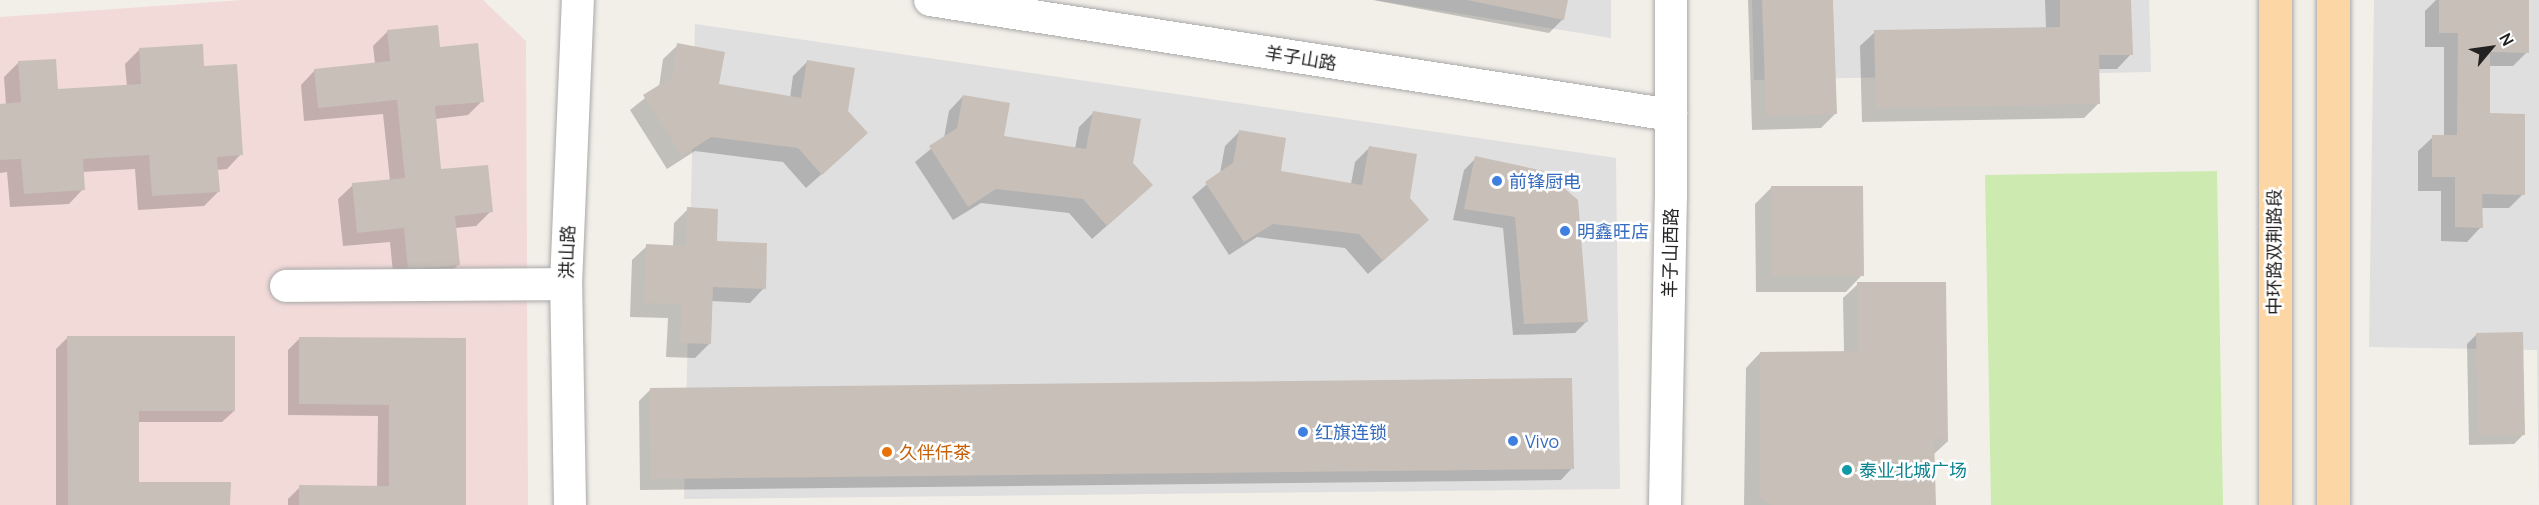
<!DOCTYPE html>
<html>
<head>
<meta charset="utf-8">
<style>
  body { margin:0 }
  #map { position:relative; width:2539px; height:505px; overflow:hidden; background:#f2efe9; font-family:Manrope,"Noto Sans SC",sans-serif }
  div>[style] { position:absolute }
  .residential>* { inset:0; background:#e0dfdf }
  .commercial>* { inset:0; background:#f2dad9 }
  .grass>* { inset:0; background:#cdebb0 }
  .shadow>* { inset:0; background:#0003 }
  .building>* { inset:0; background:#c7bfb8 }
  .roads { filter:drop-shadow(0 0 2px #a9a9a9) drop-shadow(0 0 2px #a9a9a9) }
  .minor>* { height:32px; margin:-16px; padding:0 16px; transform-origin:16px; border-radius:16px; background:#fff }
  .major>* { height:33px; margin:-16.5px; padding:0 16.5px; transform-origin:16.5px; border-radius:16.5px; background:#fcd6a4 }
  .dots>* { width:16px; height:16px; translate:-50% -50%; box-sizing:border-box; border:3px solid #fff; border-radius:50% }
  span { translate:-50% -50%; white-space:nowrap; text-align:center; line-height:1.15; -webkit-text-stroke:5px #fff; paint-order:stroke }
  .street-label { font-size:18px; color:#222 }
  .shop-label { font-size:18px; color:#366cbe }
  .left { translate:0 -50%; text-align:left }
  .food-label { font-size:18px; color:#c56008 }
  .culture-label { font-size:18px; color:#0d838f }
  .north { position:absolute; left:2461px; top:18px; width:60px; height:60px; -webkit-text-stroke:4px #fff; paint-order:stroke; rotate:61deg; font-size:16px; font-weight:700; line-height:24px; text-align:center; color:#222 }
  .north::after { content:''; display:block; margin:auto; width:21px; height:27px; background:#222; clip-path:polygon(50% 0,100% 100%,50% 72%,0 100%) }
</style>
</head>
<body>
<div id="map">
  <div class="residential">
    <i style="clip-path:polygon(1374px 0,1611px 0,1611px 38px)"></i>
    <i style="clip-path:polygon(1752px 0,2149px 0,2151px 72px,1754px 80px)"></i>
    <i style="clip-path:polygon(2374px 0,2539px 0,2539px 505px,2537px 350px,2369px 347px)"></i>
    <i style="clip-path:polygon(695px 24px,1616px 158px,1620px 489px,684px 499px)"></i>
  </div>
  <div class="commercial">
    <i style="clip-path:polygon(242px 0,483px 0,526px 41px,528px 505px,0 505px,0 17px)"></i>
  </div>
  <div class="grass">
    <i style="clip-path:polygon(2217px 171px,2223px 505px,1991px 505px,1985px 175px)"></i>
  </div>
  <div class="shadow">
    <i style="clip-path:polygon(1373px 0,1567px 0,1563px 19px,1549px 33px)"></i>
    <i style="clip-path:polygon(1748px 0,1832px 0,1836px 113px,1821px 128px,1752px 130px)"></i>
    <i style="clip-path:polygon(2045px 0,2130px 0,2131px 54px,2117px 69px,2098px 69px,2099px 103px,2084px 118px,1862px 122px,1860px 46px,1875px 32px,2046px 28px)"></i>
    <i style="clip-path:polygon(2436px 0,2528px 0,2527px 52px,2513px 66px,2489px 66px,2489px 115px,2523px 194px,2509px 208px,2481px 208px,2481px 227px,2467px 242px,2441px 241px,2441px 191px,2418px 191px,2418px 151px,2433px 137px,2444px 137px,2444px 47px,2425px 47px,2425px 11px)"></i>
    <i style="clip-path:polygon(387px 32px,439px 48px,482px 101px,468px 115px,435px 119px,440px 171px,491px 211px,476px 226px,455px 228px,458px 265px,444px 279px,394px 284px,390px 242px,343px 246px,338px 199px,353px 185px,390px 181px,383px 114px,304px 121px,301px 85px,315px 70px,375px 64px,373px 46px)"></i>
    <i style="clip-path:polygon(678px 45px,717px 86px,790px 98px,793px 76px,808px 61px,846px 112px,851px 148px,806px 188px,783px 162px,695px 151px,667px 169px,630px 110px,659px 87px,663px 59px)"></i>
    <i style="clip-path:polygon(140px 49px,203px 68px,241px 154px,227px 169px,217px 170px,218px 192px,204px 206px,138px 210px,135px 169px,82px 172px,83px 189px,69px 204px,10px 207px,7px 172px,0 173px,0 105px,6px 105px,4px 77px,19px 62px,56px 91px,127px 87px,125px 64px)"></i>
    <i style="clip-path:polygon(963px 96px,1003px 137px,1075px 149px,1079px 127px,1093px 113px,1132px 163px,1137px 199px,1092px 239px,1069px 213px,981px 203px,953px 220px,915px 162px,944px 138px,949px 111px)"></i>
    <i style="clip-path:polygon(1240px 131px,1279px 172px,1351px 184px,1355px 162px,1369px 148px,1408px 198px,1413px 234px,1368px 274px,1345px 248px,1257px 237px,1229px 255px,1192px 197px,1220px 173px,1225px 146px)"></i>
    <i style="clip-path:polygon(1476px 158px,1587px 321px,1575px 333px,1513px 335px,1503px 228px,1453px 220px,1464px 170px)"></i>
    <i style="clip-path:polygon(1771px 188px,1862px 275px,1846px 292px,1756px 292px,1755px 204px)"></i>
    <i style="clip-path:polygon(688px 209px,716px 243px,764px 288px,750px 303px,711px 301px,710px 343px,695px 358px,666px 357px,668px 318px,630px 317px,632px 260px,647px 246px,673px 247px,674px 223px)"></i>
    <i style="clip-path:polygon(1944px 283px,1947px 442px,1933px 455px,1935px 505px,1744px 505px,1746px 368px,1760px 353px,1844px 352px,1843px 298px,1858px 284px)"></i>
    <i style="clip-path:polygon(2477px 334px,2523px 435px,2514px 444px,2469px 445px,2467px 344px)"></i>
    <i style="clip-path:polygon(68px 337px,234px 411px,222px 422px,137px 422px,137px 484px,229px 505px,56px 505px,56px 349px)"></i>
    <i style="clip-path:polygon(300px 338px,465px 340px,464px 505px,288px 505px,288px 499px,300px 487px,377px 487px,378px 416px,288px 415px,288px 350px)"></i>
    <i style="clip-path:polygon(651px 389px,1572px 468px,1561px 480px,640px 490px,639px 401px)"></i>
  </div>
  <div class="building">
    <i style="clip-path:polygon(1467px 0,1568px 0,1564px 20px)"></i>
    <i style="clip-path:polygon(1762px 0,1833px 0,1837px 114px,1766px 116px)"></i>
    <i style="clip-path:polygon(2060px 0,2131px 0,2133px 55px,2099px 55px,2100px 104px,1876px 108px,1874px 30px,2060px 27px)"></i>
    <i style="clip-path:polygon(2439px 0,2529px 0,2529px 53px,2490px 52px,2490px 113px,2525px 114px,2525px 195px,2482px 194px,2483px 228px,2455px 227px,2455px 177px,2432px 177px,2432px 135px,2457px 135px,2458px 33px,2439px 33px)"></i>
    <i style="clip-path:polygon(438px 25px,440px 47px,478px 43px,484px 102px,435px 106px,441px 169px,488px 165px,493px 212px,455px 216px,460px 265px,408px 270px,404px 228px,357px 233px,352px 183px,405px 178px,397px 100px,318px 108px,314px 69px,390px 61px,387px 30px)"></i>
    <i style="clip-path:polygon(677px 43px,725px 52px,719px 84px,801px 98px,807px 60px,855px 68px,848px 111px,868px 133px,822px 175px,798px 148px,711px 137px,682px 156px,643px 95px,672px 77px)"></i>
    <i style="clip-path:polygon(203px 44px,204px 66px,237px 64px,243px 155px,217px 157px,220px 192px,152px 196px,149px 155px,83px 159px,85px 190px,24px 194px,21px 159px,0 160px,0 104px,21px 102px,18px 61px,56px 59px,58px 89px,141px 84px,139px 48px)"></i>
    <i style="clip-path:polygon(963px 95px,1010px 103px,1004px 136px,1086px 149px,1093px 111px,1141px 119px,1133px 163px,1153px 185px,1107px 226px,1083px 199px,996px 189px,968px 207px,929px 146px,957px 128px)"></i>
    <i style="clip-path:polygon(1239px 130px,1286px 138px,1281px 171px,1362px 185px,1369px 146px,1417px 154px,1410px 198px,1429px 220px,1383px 261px,1359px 234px,1273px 224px,1244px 242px,1205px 182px,1233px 163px)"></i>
    <i style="clip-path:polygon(1475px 156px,1544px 171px,1578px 200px,1588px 322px,1524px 324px,1515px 217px,1464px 209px)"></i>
    <i style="clip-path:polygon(1771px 186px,1863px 186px,1864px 276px,1772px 276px)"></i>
    <i style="clip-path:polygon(687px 207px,718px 209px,717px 241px,767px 243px,766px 289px,713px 287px,711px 344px,680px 343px,682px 304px,644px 303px,646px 244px,686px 246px)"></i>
    <i style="clip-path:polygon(1857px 282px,1946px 282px,1948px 442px,1934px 437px,1936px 505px,1772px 505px,1760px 498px,1760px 352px,1858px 351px)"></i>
    <i style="clip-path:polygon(2523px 332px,2525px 435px,2478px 436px,2476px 333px)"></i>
    <i style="clip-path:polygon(67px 336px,235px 336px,235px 411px,139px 411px,139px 482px,231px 482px,230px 505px,68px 505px)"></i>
    <i style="clip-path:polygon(299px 337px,466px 338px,466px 505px,299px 505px,299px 485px,389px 486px,389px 405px,299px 404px)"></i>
    <i style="clip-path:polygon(1572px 378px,1574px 469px,651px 479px,650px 388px)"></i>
  </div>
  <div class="roads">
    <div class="minor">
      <i style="left:930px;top:0;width:750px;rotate:8.82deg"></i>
      <i style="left:286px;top:286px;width:280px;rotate:-0.4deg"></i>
      <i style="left:570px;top:505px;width:221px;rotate:-91deg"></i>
      <i style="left:566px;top:284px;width:284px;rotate:-87.6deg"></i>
      <i style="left:1665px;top:505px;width:308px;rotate:-88.9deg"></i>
      <i style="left:1671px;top:197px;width:197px;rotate:-90deg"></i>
    </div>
    <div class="major">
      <i style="left:2275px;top:505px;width:505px;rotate:-90deg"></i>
      <i style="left:2333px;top:505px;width:505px;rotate:-90deg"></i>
    </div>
  </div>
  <div class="dots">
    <i style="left:1497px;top:181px;background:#3f7fe0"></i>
    <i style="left:1565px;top:231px;background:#3f7fe0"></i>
    <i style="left:1303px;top:432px;background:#3f7fe0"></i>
    <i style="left:1513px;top:441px;background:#3f7fe0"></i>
    <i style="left:887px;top:452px;background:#e8710a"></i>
    <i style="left:1847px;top:470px;background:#0f9aa8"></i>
  </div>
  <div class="street-label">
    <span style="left:1301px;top:58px;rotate:9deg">羊子山路</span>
    <span style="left:567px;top:252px;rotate:-88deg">洪山路</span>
    <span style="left:2274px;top:252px;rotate:-90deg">中环路双荆路段</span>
    <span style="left:1670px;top:253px;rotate:-89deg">羊子山西路</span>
  </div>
  <div class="shop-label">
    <span class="left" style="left:1509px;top:181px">前锋厨电</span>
    <span class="left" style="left:1577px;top:231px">明鑫旺店</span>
    <span class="left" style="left:1315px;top:432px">红旗连锁</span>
    <span class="left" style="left:1525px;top:441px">Vivo</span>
  </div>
  <div class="food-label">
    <span class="left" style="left:899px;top:452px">久伴仟茶</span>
  </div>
  <div class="culture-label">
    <span class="left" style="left:1859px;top:470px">泰业北城广场</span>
  </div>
  <div class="north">N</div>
</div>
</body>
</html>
